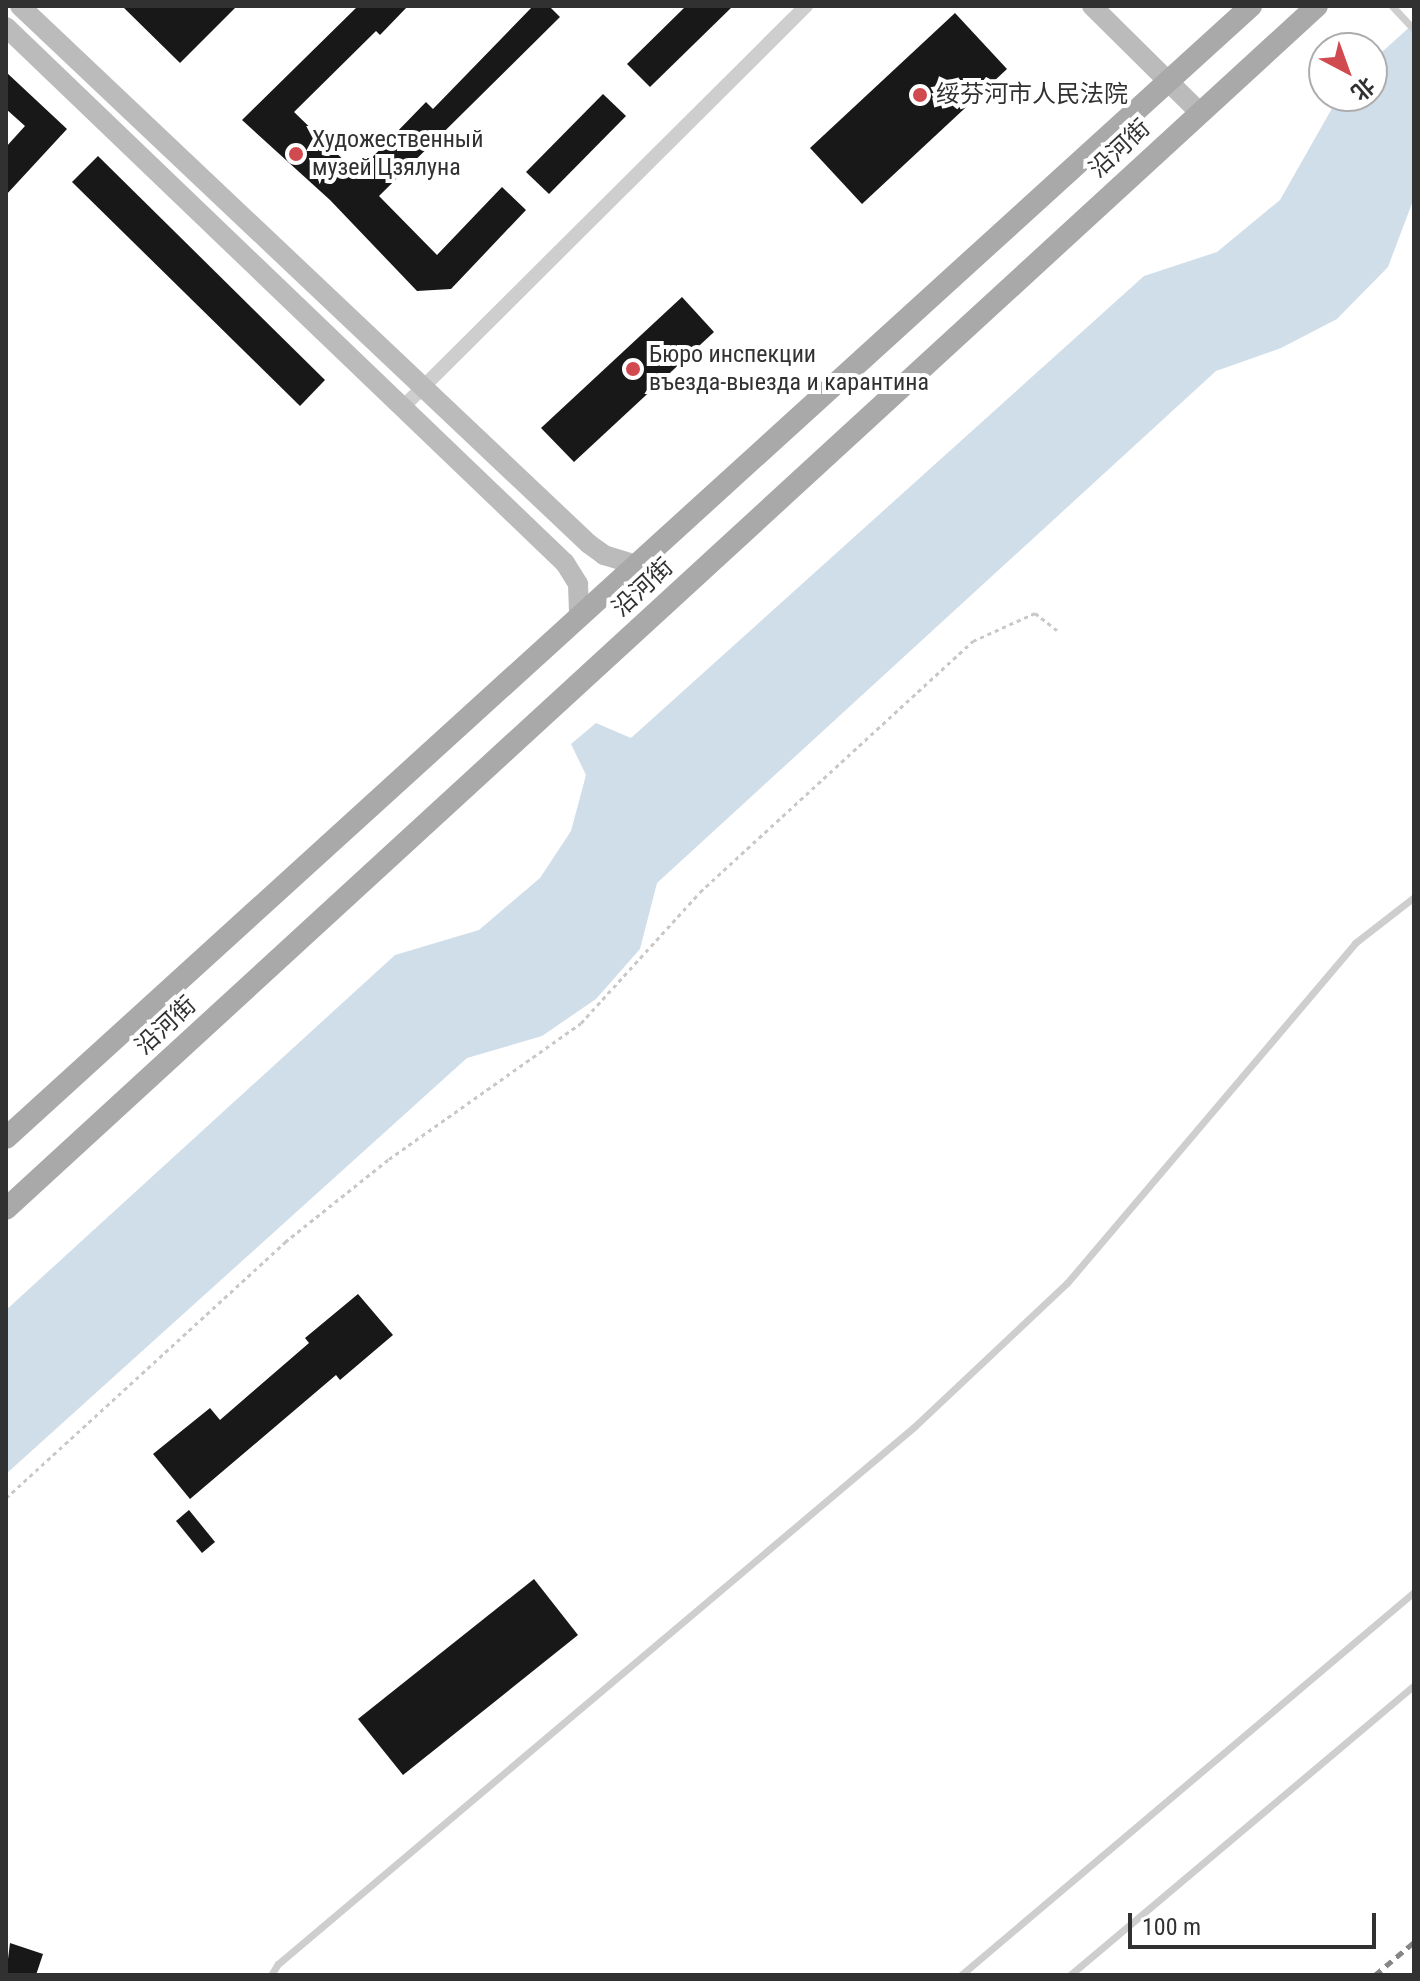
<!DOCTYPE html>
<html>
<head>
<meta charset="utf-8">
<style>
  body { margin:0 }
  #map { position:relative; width:1420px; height:1981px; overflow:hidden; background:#fff; font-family:"Roboto Condensed","Noto Sans SC",sans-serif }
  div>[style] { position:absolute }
  .water>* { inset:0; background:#d0dee9 }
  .building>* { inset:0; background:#181818 }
  .path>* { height:3px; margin-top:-1.5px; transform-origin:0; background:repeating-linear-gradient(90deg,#c8c8c8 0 4px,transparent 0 8px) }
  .lane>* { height:7px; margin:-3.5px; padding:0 3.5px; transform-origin:3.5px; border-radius:3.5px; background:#cecece }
  .street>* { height:14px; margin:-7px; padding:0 7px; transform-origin:7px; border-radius:7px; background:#cecece }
  .secondary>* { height:20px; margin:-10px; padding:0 10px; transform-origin:10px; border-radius:10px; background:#bbb }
  .primary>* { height:22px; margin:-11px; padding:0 11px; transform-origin:11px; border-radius:11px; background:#a9a9a9 }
  .rail>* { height:5px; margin-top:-2.5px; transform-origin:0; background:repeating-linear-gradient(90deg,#868686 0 8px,transparent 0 14px) }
  .dots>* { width:22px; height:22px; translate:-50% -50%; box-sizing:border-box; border:4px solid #fff; border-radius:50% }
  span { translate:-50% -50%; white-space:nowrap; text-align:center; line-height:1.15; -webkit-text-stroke:8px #fff; paint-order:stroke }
  .poi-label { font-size:24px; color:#313131 }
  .left { translate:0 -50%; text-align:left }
  .street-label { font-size:24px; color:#313131 }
  .frame { position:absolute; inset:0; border:8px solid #313131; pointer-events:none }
  .north { position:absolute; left:1308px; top:32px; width:80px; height:80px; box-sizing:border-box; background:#fff; border:2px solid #adadad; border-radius:50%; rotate:139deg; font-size:22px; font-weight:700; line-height:32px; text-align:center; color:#313131 }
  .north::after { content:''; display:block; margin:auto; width:28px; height:36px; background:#d04a50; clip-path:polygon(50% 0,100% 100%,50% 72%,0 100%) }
  .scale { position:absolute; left:1128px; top:1913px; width:248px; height:36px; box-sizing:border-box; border:4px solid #313131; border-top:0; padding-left:10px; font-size:24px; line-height:28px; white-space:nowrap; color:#313131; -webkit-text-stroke:6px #fff; paint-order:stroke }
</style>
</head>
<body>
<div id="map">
  <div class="water">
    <i style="clip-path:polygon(1414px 23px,1414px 198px,1388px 267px,1337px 319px,1281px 348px,1216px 371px,657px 883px,640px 949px,596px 999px,542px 1036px,467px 1058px,6px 1474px,6px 1310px,395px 955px,479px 930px,540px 878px,571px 831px,586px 775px,571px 744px,596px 723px,631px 738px,1144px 276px,1217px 252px,1280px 200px,1339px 96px,1372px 96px,1372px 61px)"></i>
  </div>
  <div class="building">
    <i style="clip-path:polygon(122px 6px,237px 6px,180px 63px)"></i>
    <i style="clip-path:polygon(358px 6px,408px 6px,380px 35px,376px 31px,294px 112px,357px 173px,426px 102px,433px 109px,533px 6px,549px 6px,560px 17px,379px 196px,437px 255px,502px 187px,526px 210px,451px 289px,417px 291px,330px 200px,242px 120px)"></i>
    <i style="clip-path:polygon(686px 6px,733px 6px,650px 87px,627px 64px)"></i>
    <i style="clip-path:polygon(955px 13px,1007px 69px,862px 204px,810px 148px)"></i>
    <i style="clip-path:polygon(6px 72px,67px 129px,6px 195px,6px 147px,25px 126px,6px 109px)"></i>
    <i style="clip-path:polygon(603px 94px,626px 116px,549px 194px,526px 172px)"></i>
    <i style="clip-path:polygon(98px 156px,325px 380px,300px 406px,72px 182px)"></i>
    <i style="clip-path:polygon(682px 297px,714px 332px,574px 462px,541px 428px)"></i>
    <i style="clip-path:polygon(358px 1294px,393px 1335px,340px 1380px,336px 1375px,190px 1499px,153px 1454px,210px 1408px,220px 1420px,309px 1343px,305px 1338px)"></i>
    <i style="clip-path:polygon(189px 1510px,215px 1542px,202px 1553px,176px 1521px)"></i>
    <i style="clip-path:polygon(534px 1579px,578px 1635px,403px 1775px,358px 1719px)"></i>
    <i style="clip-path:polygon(10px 1943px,43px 1954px,36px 1975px,6px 1975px)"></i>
  </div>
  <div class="path">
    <i style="left:6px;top:1498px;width:379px;rotate:-42.5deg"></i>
    <i style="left:285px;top:1242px;width:133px;rotate:-38.6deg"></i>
    <i style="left:389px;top:1159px;width:235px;rotate:-35.3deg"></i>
    <i style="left:581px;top:1023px;width:177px;rotate:-47.7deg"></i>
    <i style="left:700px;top:892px;width:371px;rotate:-42.6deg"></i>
    <i style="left:973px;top:641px;width:68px;rotate:-24.3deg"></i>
    <i style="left:1035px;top:613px;width:31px;rotate:38deg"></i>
  </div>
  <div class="lane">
    <i style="left:1392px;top:6px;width:33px;rotate:47deg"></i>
    <i style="left:271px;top:1975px;width:13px;rotate:-58deg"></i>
    <i style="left:278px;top:1964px;width:832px;rotate:-40.18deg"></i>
    <i style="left:914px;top:1427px;width:210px;rotate:-43.3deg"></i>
    <i style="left:1067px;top:1283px;width:446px;rotate:-49.7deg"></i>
    <i style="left:1355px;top:943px;width:75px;rotate:-37.9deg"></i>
    <i style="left:961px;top:1975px;width:593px;rotate:-40.21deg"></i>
    <i style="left:1070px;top:1975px;width:450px;rotate:-40.1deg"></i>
  </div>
  <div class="street">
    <i style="left:403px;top:407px;width:569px;rotate:-44.86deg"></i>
  </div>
  <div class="secondary">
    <i style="left:20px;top:6px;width:783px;rotate:43.4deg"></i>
    <i style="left:589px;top:544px;width:19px;rotate:36deg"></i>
    <i style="left:604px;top:555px;width:34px;rotate:17deg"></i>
    <i style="left:1092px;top:6px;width:151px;rotate:44.7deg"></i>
    <i style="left:6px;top:27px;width:774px;rotate:43.8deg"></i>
    <i style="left:565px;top:563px;width:25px;rotate:58deg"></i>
    <i style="left:578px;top:584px;width:34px;rotate:88deg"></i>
  </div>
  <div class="primary">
    <i style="left:6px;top:1138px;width:1683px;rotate:-42.28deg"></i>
    <i style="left:6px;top:1209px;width:1779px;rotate:-42.54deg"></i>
  </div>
  <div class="rail">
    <i style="left:1375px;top:1975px;width:51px;rotate:-40.2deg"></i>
  </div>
  <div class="dots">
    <i style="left:920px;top:95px;background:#d04a50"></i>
    <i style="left:296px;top:154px;background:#d04a50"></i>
    <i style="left:633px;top:369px;background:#d04a50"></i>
  </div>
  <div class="poi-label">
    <span class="left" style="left:936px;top:95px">绥芬河市人民法院</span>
    <span class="left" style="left:312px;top:154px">Художественный<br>музей Цзялуна</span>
    <span class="left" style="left:649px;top:369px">Бюро инспекции<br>въезда-выезда и карантина</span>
  </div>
  <div class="street-label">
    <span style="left:1120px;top:149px;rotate:-43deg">沿河街</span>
    <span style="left:643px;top:588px;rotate:-43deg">沿河街</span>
    <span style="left:166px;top:1026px;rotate:-43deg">沿河街</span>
  </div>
  <div class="frame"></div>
  <div class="north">北</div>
  <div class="scale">100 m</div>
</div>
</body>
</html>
